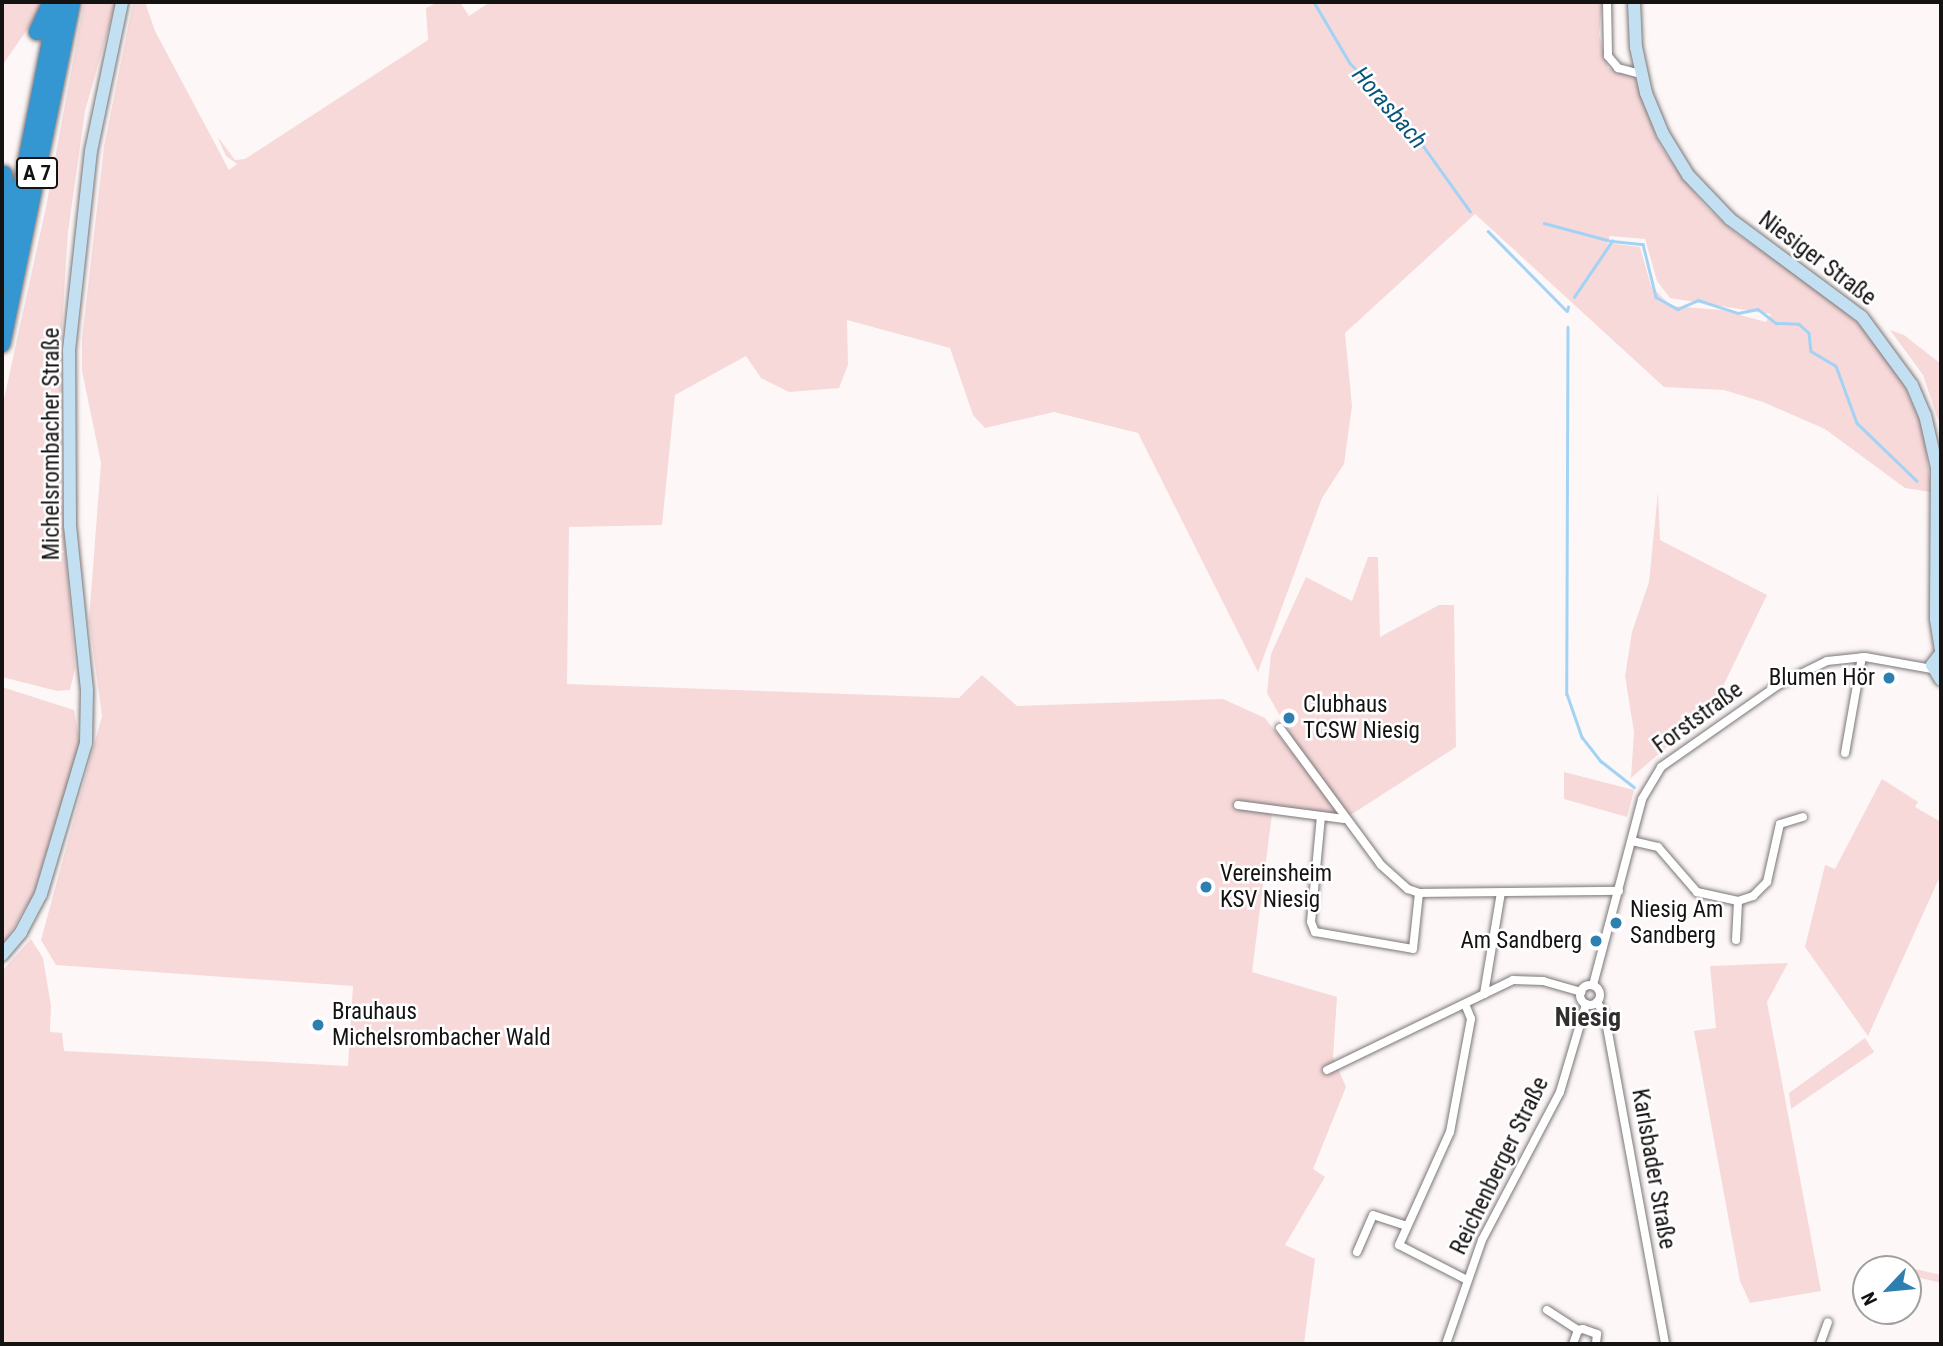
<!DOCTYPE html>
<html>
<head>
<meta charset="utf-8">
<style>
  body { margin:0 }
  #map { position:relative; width:1943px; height:1346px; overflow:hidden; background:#fdf7f7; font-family:"Roboto Condensed",sans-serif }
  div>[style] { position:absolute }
  .green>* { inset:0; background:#f7d9da }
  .stream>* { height:2.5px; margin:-1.25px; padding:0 1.25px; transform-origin:1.25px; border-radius:1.25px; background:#a2d3f5 }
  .roads { filter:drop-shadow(0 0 2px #7c7676) drop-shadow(0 0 2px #7c7676) }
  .minor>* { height:8px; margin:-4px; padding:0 4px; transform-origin:4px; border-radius:4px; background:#fff }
  .minor>.ring { margin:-4px; padding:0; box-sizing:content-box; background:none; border:8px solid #fff; border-radius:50% }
  .secondary>* { height:12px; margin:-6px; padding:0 6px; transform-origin:6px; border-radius:6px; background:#c2e0f2 }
  .motorway>* { height:16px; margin:-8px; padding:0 8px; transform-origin:8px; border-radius:8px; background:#3497d2 }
  .dots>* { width:19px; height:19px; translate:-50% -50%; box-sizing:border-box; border:4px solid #fff; border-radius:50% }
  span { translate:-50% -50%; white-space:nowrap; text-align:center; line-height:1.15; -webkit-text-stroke:5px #fff; paint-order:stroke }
  .shield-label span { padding:2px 5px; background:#fff; border:2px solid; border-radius:5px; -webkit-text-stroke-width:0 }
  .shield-label { font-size:21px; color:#151212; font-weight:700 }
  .street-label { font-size:23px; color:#151212 }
  .poi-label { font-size:23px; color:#151212 }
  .right { translate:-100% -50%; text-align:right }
  .left { translate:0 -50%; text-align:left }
  .water-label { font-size:24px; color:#06557d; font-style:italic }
  .quarter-label { font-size:26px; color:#332e2e; font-weight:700 }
  .frame { position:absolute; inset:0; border:4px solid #151212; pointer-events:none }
  .north { position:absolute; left:1852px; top:1255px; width:70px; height:70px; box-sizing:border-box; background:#fff; border:2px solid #a1a0a0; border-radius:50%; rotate:244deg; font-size:19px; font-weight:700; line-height:28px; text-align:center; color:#151212 }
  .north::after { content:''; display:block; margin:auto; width:24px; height:32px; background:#2d7fb0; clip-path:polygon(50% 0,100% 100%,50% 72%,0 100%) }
</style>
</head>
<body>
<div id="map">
  <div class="green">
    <i style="clip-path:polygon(2px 2px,46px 2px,2px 66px)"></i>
    <i style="clip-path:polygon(84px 2px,116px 2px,85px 111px,68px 232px,60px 357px,59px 465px,75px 668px,70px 690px,57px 691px,2px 677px,2px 408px,46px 207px)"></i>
    <i style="clip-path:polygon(evenodd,133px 2px,145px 2px,155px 31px,229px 170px,237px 164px,226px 156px,217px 136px,235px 160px,245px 159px,428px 40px,426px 8px,438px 2px,460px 2px,469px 16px,490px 2px,1602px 2px,1599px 35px,1608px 68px,1635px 78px,1659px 144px,1683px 179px,1706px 207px,1739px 236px,1820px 289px,1868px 333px,1899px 374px,1923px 428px,1931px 492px,1905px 488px,1825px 429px,1763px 402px,1724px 390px,1664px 387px,1475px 214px,1345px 333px,1352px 406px,1344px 464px,1322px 498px,1258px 672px,1138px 433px,1054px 412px,985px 428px,973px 415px,950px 348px,847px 320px,848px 365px,839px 388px,789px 392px,761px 378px,746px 356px,675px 395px,662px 525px,569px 527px,567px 684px,959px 698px,982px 675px,1017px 706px,1223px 699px,1265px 718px,1334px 807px,1337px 822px,1272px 814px,1252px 972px,1337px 997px,1333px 1057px,1346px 1087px,1313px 1169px,1325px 1177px,1285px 1245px,1315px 1259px,1304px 1344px,2px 1344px,2px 971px,31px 939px,43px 958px,51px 1006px,50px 1032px,62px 1033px,64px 1051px,348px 1066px,353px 986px,56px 965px,41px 940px,102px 716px,89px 620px,101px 463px,82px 371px,82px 339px,104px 147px,133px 2px,1610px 236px,1645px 239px,1657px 281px,1670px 298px,1771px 314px,1766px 322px,1722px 310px,1671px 306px,1651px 286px,1640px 247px,1607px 243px,1610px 236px)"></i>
    <i style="clip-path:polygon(1890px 330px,1904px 335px,1941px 364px,1941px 428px,1923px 375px)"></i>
    <i style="clip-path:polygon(1658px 492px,1660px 540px,1767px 595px,1713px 707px,1631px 778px,1634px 732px,1625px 676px,1632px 632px,1649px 582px)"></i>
    <i style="clip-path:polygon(1368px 557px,1378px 557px,1380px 637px,1439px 605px,1454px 605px,1456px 747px,1349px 816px,1318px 772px,1308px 765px,1267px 693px,1271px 654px,1306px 577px,1352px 601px)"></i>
    <i style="clip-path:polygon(2px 687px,74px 710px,80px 743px,33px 896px,2px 946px)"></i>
    <i style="clip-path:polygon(1564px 772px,1634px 790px,1627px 817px,1564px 799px)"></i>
    <i style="clip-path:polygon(1882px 779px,1918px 802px,1915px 807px,1941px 822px,1941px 874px,1868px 1036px,1805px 947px,1825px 865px,1835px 869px)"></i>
    <i style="clip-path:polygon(1788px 963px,1767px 1002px,1821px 1291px,1750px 1303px,1740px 1281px,1694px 1031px,1716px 1028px,1710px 966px)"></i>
    <i style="clip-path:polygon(1865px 1038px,1874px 1052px,1791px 1109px,1789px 1093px)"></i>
    <i style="clip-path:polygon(1898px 1265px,1941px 1275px,1941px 1283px,1908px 1275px,1908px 1269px,1868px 1269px)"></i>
  </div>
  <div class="stream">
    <i style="left:1314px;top:2px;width:71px;rotate:59.5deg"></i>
    <i style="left:1350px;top:63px;width:81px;rotate:46.5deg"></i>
    <i style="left:1406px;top:122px;width:110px;rotate:54.3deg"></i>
    <i style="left:1544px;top:223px;width:69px;rotate:15deg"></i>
    <i style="left:1488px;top:231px;width:112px;rotate:45.4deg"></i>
    <i style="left:1567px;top:311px;width:4px;rotate:-76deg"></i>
    <i style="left:1574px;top:297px;width:68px;rotate:-55.8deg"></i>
    <i style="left:1612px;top:241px;width:31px;rotate:6deg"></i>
    <i style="left:1643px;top:244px;width:55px;rotate:76.2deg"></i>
    <i style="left:1656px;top:297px;width:25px;rotate:29deg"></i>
    <i style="left:1678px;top:309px;width:22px;rotate:-24deg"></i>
    <i style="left:1698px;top:300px;width:42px;rotate:18deg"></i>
    <i style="left:1738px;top:313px;width:20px;rotate:-11deg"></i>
    <i style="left:1758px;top:309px;width:23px;rotate:38deg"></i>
    <i style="left:1776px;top:323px;width:23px;rotate:2deg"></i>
    <i style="left:1799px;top:324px;width:13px;rotate:42deg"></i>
    <i style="left:1809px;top:333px;width:18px;rotate:84deg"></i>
    <i style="left:1811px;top:351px;width:29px;rotate:31deg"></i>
    <i style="left:1836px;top:366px;width:61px;rotate:69.8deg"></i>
    <i style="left:1857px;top:423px;width:83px;rotate:44deg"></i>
    <i style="left:1568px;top:327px;width:367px;rotate:90.2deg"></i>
    <i style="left:1567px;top:694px;width:46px;rotate:70.8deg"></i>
    <i style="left:1582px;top:737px;width:31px;rotate:52deg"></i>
    <i style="left:1601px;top:761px;width:42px;rotate:38.2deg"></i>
  </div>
  <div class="roads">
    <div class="minor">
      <i style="left:1607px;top:2px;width:54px;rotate:88.9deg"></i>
      <i style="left:1608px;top:56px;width:16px;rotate:50deg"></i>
      <i style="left:1618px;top:68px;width:24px;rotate:15deg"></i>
      <i style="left:1280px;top:728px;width:170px;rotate:53.6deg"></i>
      <i style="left:1381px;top:865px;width:36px;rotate:42deg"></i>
      <i style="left:1408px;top:889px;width:12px;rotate:20deg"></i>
      <i style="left:1419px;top:893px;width:200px;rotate:-0.6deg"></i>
      <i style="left:1845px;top:753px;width:97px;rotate:-80deg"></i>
      <i style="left:1238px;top:805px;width:107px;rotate:7.5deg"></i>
      <i style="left:1321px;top:816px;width:106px;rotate:95.4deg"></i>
      <i style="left:1311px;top:922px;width:11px;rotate:68deg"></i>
      <i style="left:1315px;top:932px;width:99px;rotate:9.8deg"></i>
      <i style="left:1413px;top:949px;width:56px;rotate:-83.9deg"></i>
      <i style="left:1632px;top:841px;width:27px;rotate:13deg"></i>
      <i style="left:1658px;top:847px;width:60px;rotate:49.1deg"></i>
      <i style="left:1697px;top:892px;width:42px;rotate:12.4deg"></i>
      <i style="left:1738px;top:901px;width:16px;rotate:-18deg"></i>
      <i style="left:1753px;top:896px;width:20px;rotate:-45deg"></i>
      <i style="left:1767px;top:882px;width:59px;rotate:-77.4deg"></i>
      <i style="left:1780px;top:824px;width:24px;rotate:-17deg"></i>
      <i style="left:1736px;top:940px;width:39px;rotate:-87deg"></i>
      <i style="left:1593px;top:985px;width:192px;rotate:-75.2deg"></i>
      <i style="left:1642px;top:799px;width:37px;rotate:-59deg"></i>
      <i style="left:1661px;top:767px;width:143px;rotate:-35deg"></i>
      <i style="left:1778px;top:685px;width:55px;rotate:-26.1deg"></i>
      <i style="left:1827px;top:661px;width:38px;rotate:-6deg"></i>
      <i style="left:1865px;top:657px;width:68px;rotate:10.2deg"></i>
      <i class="ring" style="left:1580px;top:985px;width:12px;height:12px"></i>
      <i style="left:1484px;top:994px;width:103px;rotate:-80.5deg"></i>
      <i style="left:1597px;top:1002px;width:16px;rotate:60deg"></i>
      <i style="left:1605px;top:1016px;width:333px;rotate:79.6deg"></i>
      <i style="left:1465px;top:1004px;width:16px;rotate:68deg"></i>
      <i style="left:1471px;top:1019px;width:115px;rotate:100.5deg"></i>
      <i style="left:1450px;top:1132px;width:124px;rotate:114.3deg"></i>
      <i style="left:1399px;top:1245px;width:76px;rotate:27.2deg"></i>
      <i style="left:1327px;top:1070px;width:207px;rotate:-25.8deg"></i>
      <i style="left:1513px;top:980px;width:30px;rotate:2deg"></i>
      <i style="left:1543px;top:981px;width:40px;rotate:16deg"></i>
      <i style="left:1357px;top:1252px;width:40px;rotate:-66.6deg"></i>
      <i style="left:1373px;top:1215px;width:36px;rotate:18deg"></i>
      <i style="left:1547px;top:1310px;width:37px;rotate:33deg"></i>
      <i style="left:1446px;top:1344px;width:110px;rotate:-70.9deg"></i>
      <i style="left:1482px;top:1240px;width:167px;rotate:-62.2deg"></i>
      <i style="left:1560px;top:1092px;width:92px;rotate:-73.5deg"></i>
      <i style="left:1573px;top:1344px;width:15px;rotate:-70deg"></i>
      <i style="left:1578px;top:1330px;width:5px;rotate:-11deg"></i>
      <i style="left:1583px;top:1329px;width:15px;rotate:20deg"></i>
      <i style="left:1597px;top:1334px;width:10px;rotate:96deg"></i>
      <i style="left:1820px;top:1344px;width:23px;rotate:-70deg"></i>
    </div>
    <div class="secondary">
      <i style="left:1634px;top:2px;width:45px;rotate:87.5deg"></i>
      <i style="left:1636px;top:47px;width:47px;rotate:77.7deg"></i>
      <i style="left:1646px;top:93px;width:44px;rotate:67.5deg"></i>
      <i style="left:1663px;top:134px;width:48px;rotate:58.6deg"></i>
      <i style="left:1688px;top:175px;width:61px;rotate:46.3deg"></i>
      <i style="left:1730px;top:219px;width:164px;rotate:36.6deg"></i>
      <i style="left:1862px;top:317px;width:84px;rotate:53.7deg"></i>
      <i style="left:1912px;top:385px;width:33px;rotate:67deg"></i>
      <i style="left:1925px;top:415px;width:54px;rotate:77.2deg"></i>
      <i style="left:1937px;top:468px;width:151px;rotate:90.4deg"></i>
      <i style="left:1936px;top:619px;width:30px;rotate:81deg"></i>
      <i style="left:1941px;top:653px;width:15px;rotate:127deg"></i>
      <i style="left:1932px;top:665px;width:17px;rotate:59deg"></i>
      <i style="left:2px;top:955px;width:30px;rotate:-50deg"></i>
      <i style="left:21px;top:932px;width:43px;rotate:-62.2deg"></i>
      <i style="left:41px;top:894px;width:158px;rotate:-73.4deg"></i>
      <i style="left:86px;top:743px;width:53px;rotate:-88.9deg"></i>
      <i style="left:87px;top:690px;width:165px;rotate:-95.9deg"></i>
      <i style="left:70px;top:526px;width:176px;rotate:-90.3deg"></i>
      <i style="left:69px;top:350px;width:200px;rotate:-83.7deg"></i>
      <i style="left:91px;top:151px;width:152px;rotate:-78.2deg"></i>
    </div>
    <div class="motorway">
      <i style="left:37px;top:32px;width:33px;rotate:-65deg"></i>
      <i style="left:4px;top:174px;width:49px;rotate:84.2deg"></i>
      <i style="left:2px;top:282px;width:286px;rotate:-78.7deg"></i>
      <i style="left:2px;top:344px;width:349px;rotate:-78.4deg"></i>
    </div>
  </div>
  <div class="dots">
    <i style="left:1889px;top:678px;background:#2d7fb0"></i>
    <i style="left:1289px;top:718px;background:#2d7fb0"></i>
    <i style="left:1206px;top:887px;background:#2d7fb0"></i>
    <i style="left:1616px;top:923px;background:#2d7fb0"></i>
    <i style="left:1596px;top:941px;background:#2d7fb0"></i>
    <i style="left:318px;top:1025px;background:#2d7fb0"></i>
  </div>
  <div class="shield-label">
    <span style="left:37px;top:173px">A 7</span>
  </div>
  <div class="street-label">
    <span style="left:1817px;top:259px;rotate:37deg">Niesiger Straße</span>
    <span style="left:52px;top:444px;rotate:-90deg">Michelsrombacher Straße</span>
    <span style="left:1698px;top:718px;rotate:-36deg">Forststraße</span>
    <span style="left:1500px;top:1166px;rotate:-64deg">Reichenberger Straße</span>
    <span style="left:1653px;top:1169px;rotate:80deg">Karlsbader Straße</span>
  </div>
  <div class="poi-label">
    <span class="right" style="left:1875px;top:678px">Blumen Hör</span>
    <span class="left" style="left:1303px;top:718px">Clubhaus<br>TCSW Niesig</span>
    <span class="left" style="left:1220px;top:887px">Vereinsheim<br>KSV Niesig</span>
    <span class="left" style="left:1630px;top:923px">Niesig Am<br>Sandberg</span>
    <span class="right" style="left:1582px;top:941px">Am Sandberg</span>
    <span class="left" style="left:332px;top:1025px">Brauhaus<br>Michelsrombacher Wald</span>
  </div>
  <div class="water-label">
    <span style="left:1389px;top:108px;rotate:49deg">Horasbach</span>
  </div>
  <div class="quarter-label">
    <span style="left:1588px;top:1018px">Niesig</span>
  </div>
  <div class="frame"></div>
  <div class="north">N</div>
</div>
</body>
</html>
